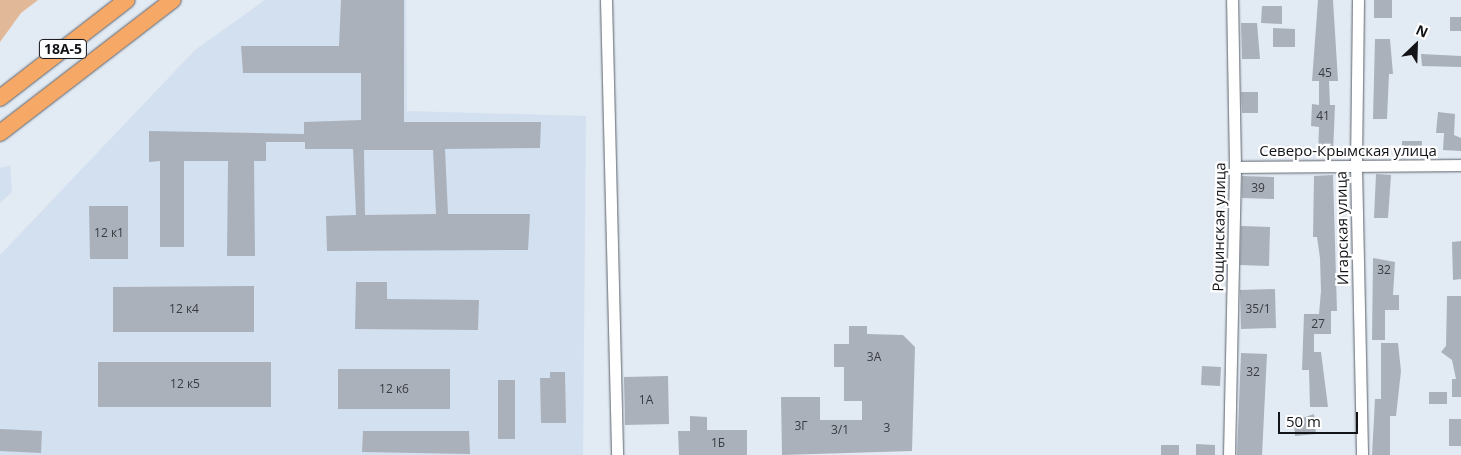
<!DOCTYPE html>
<html>
<head>
<meta charset="utf-8">
<style>
  body { margin:0 }
  #map { position:relative; width:1461px; height:455px; overflow:hidden; background:#e2eaf3; font-family:"Open Sans",sans-serif }
  div>[style] { position:absolute }
  .built>* { inset:0; background:#d3e0f0 }
  .green>* { inset:0; background:#e2b998 }
  .building>* { inset:0; background:#aab1ba }
  .roads { filter:drop-shadow(0 0 1px #5b616a) drop-shadow(0 0 1px #5b616a) }
  .minor>* { height:11px; margin:-5.5px; padding:0 5.5px; transform-origin:5.5px; border-radius:5.5px; background:#fff }
  .highway>* { height:16px; margin:-8px; padding:0 8px; transform-origin:8px; border-radius:8px; background:#f6a866 }
  span { translate:-50% -50%; white-space:nowrap; text-align:center; line-height:1.15; -webkit-text-stroke:4.5px #fff; paint-order:stroke }
  .number-label { font-size:12px; color:#383b40 }
  .number-label span { -webkit-text-stroke-width:0 }
  .shield-label span { padding:1px 4px; background:#fff; border:1px solid; border-radius:4px; -webkit-text-stroke-width:0 }
  .shield-label { font-size:14px; color:#121418; font-weight:700 }
  .street-label { font-size:15px; color:#121418 }
  .north { position:absolute; left:1391px; top:20px; width:50px; height:50px; -webkit-text-stroke:4px #fff; paint-order:stroke; rotate:24deg; font-size:14px; font-weight:700; line-height:20px; text-align:center; color:#121418 }
  .north::after { content:''; display:block; margin:auto; width:18px; height:22px; background:#121418; clip-path:polygon(50% 0,100% 100%,50% 72%,0 100%) }
  .scale { position:absolute; left:1278px; top:412px; width:80px; height:22px; box-sizing:border-box; border:2px solid #121418; border-top:0; padding-left:6px; font-size:15px; line-height:18px; white-space:nowrap; color:#121418; -webkit-text-stroke:4px #fff; paint-order:stroke }
</style>
</head>
<body>
<div id="map">
  <div class="built">
    <i style="clip-path:polygon(265px 0,406px 0,407px 111px,586px 116px,583px 455px,0 455px,0 255px,195px 50px)"></i>
    <i style="clip-path:polygon(10px 165px,12px 192px,0 203px,0 168px)"></i>
  </div>
  <div class="green">
    <i style="clip-path:polygon(0 0,38px 0,21px 13px,0 42px)"></i>
  </div>
  <div class="building">
    <i style="clip-path:polygon(evenodd,341px 0,404px 0,404px 122px,541px 122px,540px 148px,445px 149px,448px 214px,530px 214px,528px 250px,327px 251px,326px 216px,356px 215px,353px 149px,305px 149px,305px 142px,266px 142px,266px 161px,254px 161px,255px 256px,227px 256px,228px 161px,184px 161px,184px 247px,160px 247px,160px 161px,149px 162px,149px 131px,304px 134px,304px 122px,361px 120px,361px 73px,243px 73px,241px 46px,339px 46px,341px 0,364px 150px,433px 150px,436px 214px,365px 215px,364px 150px)"></i>
    <i style="clip-path:polygon(1318px 0,1333px 0,1338px 81px,1329px 81px,1330px 105px,1335px 105px,1333px 153px,1318px 153px,1319px 127px,1311px 126px,1312px 104px,1319px 105px,1319px 81px,1312px 81px)"></i>
    <i style="clip-path:polygon(1374px 0,1392px 0,1392px 18px,1374px 18px)"></i>
    <i style="clip-path:polygon(1262px 6px,1282px 6px,1282px 24px,1261px 23px)"></i>
    <i style="clip-path:polygon(1450px 17px,1461px 17px,1461px 31px,1450px 31px)"></i>
    <i style="clip-path:polygon(1241px 23px,1257px 23px,1260px 59px,1242px 59px)"></i>
    <i style="clip-path:polygon(1273px 28px,1295px 29px,1295px 47px,1273px 47px)"></i>
    <i style="clip-path:polygon(1375px 39px,1390px 39px,1393px 74px,1389px 74px,1387px 119px,1373px 119px)"></i>
    <i style="clip-path:polygon(1421px 54px,1461px 56px,1461px 67px,1422px 66px)"></i>
    <i style="clip-path:polygon(1241px 92px,1258px 92px,1258px 113px,1242px 113px)"></i>
    <i style="clip-path:polygon(1438px 112px,1455px 114px,1454px 135px,1461px 138px,1461px 151px,1443px 150px,1444px 133px,1436px 133px)"></i>
    <i style="clip-path:polygon(1402px 141px,1422px 141px,1421px 156px,1402px 156px)"></i>
    <i style="clip-path:polygon(1376px 174px,1391px 175px,1388px 218px,1374px 218px)"></i>
    <i style="clip-path:polygon(1333px 175px,1337px 311px,1331px 311px,1331px 334px,1314px 334px,1314px 352px,1321px 352px,1328px 407px,1310px 407px,1309px 370px,1302px 370px,1304px 314px,1319px 314px,1321px 291px,1320px 258px,1317px 237px,1313px 237px,1314px 176px)"></i>
    <i style="clip-path:polygon(1242px 176px,1274px 177px,1274px 199px,1242px 198px)"></i>
    <i style="clip-path:polygon(89px 206px,128px 206px,128px 259px,90px 259px)"></i>
    <i style="clip-path:polygon(1241px 226px,1270px 227px,1269px 266px,1240px 265px)"></i>
    <i style="clip-path:polygon(1461px 241px,1461px 279px,1453px 280px,1452px 242px)"></i>
    <i style="clip-path:polygon(1216px 250px,1226px 250px,1225px 272px,1215px 271px)"></i>
    <i style="clip-path:polygon(1373px 258px,1395px 262px,1393px 295px,1399px 295px,1399px 310px,1385px 310px,1385px 340px,1372px 340px)"></i>
    <i style="clip-path:polygon(356px 282px,387px 282px,387px 299px,479px 300px,478px 330px,355px 329px)"></i>
    <i style="clip-path:polygon(254px 286px,254px 332px,113px 332px,113px 287px)"></i>
    <i style="clip-path:polygon(1275px 289px,1276px 328px,1241px 329px,1240px 290px)"></i>
    <i style="clip-path:polygon(1447px 296px,1461px 296px,1461px 397px,1452px 397px,1452px 379px,1456px 379px,1452px 360px,1441px 352px,1446px 346px)"></i>
    <i style="clip-path:polygon(849px 326px,867px 326px,867px 334px,903px 335px,915px 347px,912px 451px,782px 455px,781px 397px,820px 397px,820px 420px,862px 420px,862px 401px,844px 401px,844px 367px,834px 367px,834px 344px,849px 344px)"></i>
    <i style="clip-path:polygon(1381px 343px,1398px 343px,1401px 371px,1396px 416px,1390px 416px,1390px 455px,1372px 455px,1375px 399px,1381px 399px)"></i>
    <i style="clip-path:polygon(1241px 353px,1267px 354px,1262px 455px,1237px 455px)"></i>
    <i style="clip-path:polygon(98px 362px,271px 362px,271px 407px,98px 407px)"></i>
    <i style="clip-path:polygon(1202px 366px,1221px 367px,1220px 386px,1201px 385px)"></i>
    <i style="clip-path:polygon(338px 369px,450px 369px,450px 409px,338px 409px)"></i>
    <i style="clip-path:polygon(550px 372px,565px 372px,566px 423px,541px 423px,540px 378px,550px 378px)"></i>
    <i style="clip-path:polygon(668px 376px,669px 424px,625px 425px,624px 377px)"></i>
    <i style="clip-path:polygon(498px 380px,515px 380px,515px 439px,498px 439px)"></i>
    <i style="clip-path:polygon(1429px 392px,1447px 392px,1447px 404px,1429px 404px)"></i>
    <i style="clip-path:polygon(1314px 414px,1316px 434px,1295px 436px,1294px 421px)"></i>
    <i style="clip-path:polygon(690px 416px,707px 417px,707px 430px,747px 430px,747px 455px,679px 455px,678px 431px,690px 431px)"></i>
    <i style="clip-path:polygon(1449px 419px,1461px 419px,1461px 446px,1449px 446px)"></i>
    <i style="clip-path:polygon(0 429px,42px 431px,41px 453px,0 451px)"></i>
    <i style="clip-path:polygon(363px 431px,469px 431px,470px 454px,362px 452px)"></i>
    <i style="clip-path:polygon(1196px 444px,1215px 445px,1215px 455px,1196px 455px)"></i>
    <i style="clip-path:polygon(1161px 445px,1179px 445px,1179px 455px,1161px 455px)"></i>
  </div>
  <div class="roads">
    <div class="minor">
      <i style="left:606px;top:0;width:455px;rotate:88.6deg"></i>
      <i style="left:1358px;top:0;width:166px;rotate:90.7deg"></i>
      <i style="left:1356px;top:166px;width:289px;rotate:88.8deg"></i>
      <i style="left:1235px;top:167px;width:226px;rotate:-0.5deg"></i>
      <i style="left:1229px;top:455px;width:288px;rotate:-88.8deg"></i>
      <i style="left:1235px;top:167px;width:167px;rotate:-91deg"></i>
    </div>
    <div class="highway">
      <i style="left:0;top:98px;width:160px;rotate:-37.7deg"></i>
      <i style="left:0;top:133px;width:218px;rotate:-37.6deg"></i>
    </div>
  </div>
  <div class="number-label">
    <span style="left:1325px;top:73px">45</span>
    <span style="left:1323px;top:116px">41</span>
    <span style="left:1258px;top:188px">39</span>
    <span style="left:109px;top:233px">12 к1</span>
    <span style="left:1384px;top:270px">32</span>
    <span style="left:184px;top:309px">12 к4</span>
    <span style="left:1258px;top:309px">35/1</span>
    <span style="left:1318px;top:324px">27</span>
    <span style="left:874px;top:357px">3А</span>
    <span style="left:1253px;top:372px">32</span>
    <span style="left:185px;top:384px">12 к5</span>
    <span style="left:394px;top:389px">12 к6</span>
    <span style="left:646px;top:400px">1А</span>
    <span style="left:801px;top:426px">3Г</span>
    <span style="left:887px;top:428px">3</span>
    <span style="left:840px;top:430px">3/1</span>
    <span style="left:718px;top:443px">1Б</span>
  </div>
  <div class="shield-label">
    <span style="left:63px;top:49px">18А-5</span>
  </div>
  <div class="street-label">
    <span style="left:1348px;top:151px">Северо-Крымская улица</span>
    <span style="left:1219px;top:227px;rotate:-89deg">Рощинская улица</span>
    <span style="left:1342px;top:228px;rotate:-91deg">Игарская улица</span>
  </div>
  <div class="north">N</div>
  <div class="scale">50 m</div>
</div>
</body>
</html>
